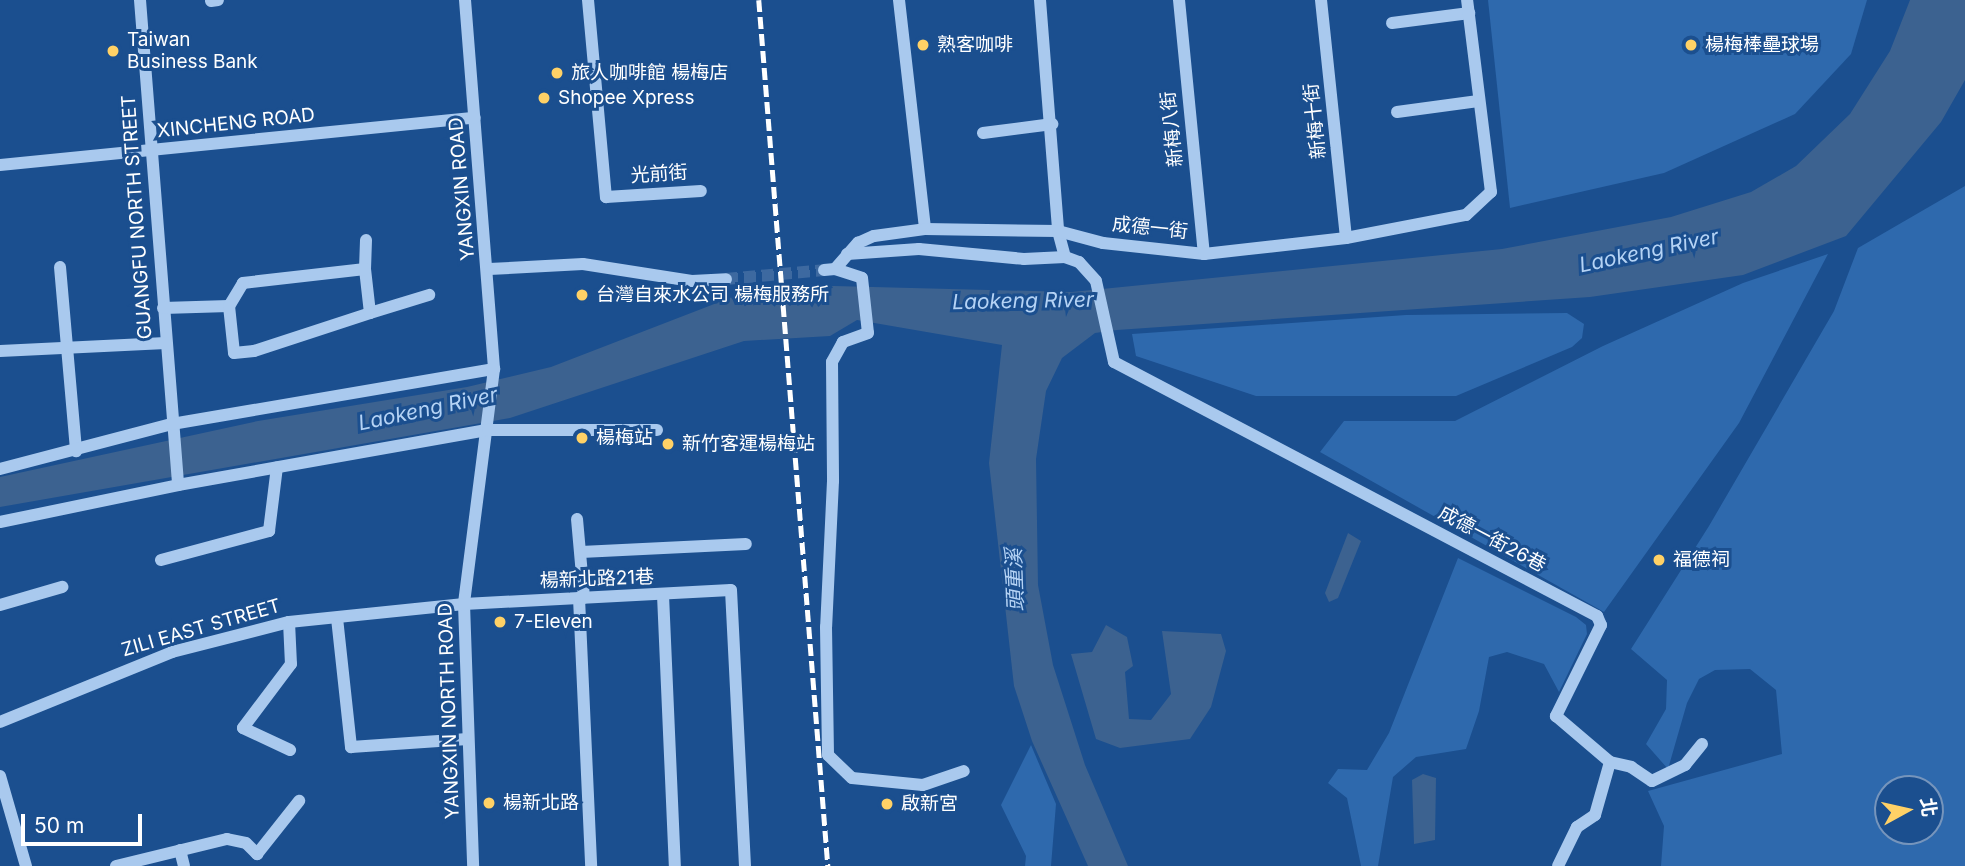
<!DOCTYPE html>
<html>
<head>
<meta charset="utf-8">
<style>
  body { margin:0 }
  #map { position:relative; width:1965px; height:866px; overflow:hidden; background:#1b4f8f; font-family:Inter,"Noto Sans TC",sans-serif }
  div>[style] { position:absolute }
  .green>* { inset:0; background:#2e69ad }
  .water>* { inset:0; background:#3c6290 }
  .minor-tunnel>* { height:12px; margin-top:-6px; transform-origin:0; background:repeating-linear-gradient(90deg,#3d69a0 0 12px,transparent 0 18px) }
  .minor>* { height:12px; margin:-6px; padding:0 6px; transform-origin:6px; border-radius:6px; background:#a9c9ee }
  .rail>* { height:4.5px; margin-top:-2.25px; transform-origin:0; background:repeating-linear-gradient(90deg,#fff 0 12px,transparent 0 17px) }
  .dots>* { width:19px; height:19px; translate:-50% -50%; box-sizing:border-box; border:4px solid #1b4f8f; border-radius:50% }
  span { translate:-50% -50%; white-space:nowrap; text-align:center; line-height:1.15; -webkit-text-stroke:6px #1b4f8f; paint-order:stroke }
  .poi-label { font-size:19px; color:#fff }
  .left { translate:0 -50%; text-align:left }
  .street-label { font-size:19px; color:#fff }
  .water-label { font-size:21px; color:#b5d3f5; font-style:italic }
  .north { position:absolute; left:1874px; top:775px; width:70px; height:70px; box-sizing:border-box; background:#1b4f8f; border:2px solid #7695bc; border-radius:50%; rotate:82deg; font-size:19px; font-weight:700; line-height:28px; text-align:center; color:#fff }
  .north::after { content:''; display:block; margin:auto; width:24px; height:32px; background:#ffd166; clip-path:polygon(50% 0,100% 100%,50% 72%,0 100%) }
  .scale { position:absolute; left:21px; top:814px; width:121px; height:32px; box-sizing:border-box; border:4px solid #fff; border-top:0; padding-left:9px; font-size:21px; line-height:24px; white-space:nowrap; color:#fff; -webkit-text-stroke:5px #1b4f8f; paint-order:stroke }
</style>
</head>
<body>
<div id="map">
  <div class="green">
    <i style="clip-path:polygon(1488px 0,1867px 0,1851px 54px,1795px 114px,1664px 173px,1510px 208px)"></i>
    <i style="clip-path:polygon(evenodd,1965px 186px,1965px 866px,1661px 866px,1664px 826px,1648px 791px,1782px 754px,1776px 690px,1750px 669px,1715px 670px,1699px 679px,1687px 703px,1668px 769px,1646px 744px,1666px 709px,1667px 680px,1631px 649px,1709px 526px,1834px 311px,1858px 248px,1965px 186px,1888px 789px,1930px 789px,1930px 831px,1888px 831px,1888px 789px)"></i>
    <i style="clip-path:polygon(1828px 254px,1739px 423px,1604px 612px,1320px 452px,1344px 421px,1455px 421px,1603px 346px,1743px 283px)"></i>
    <i style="clip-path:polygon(1567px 313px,1584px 324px,1582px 338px,1572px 347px,1456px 396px,1256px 396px,1136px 356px,1132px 334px,1406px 315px)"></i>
    <i style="clip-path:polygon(1458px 558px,1576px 617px,1586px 625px,1587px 634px,1559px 692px,1544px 664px,1507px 652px,1489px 657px,1479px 711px,1466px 749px,1416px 757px,1393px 777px,1378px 866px,1361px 866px,1347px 798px,1328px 783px,1338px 769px,1367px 770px,1389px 733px)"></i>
    <i style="clip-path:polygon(1031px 745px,1056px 804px,1051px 866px,1025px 866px,1026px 856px,1001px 805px)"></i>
  </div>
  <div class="water">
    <i style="clip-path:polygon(1910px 0,1965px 0,1965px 80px,1941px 122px,1846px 236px,1743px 275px,1590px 297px,1117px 330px,1095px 333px,1062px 358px,1046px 391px,1036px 459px,1038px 585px,1053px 665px,1085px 765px,1128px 866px,1088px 866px,1032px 741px,1014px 686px,989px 463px,1002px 345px,857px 320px,830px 336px,744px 341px,510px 418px,0 507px,0 477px,258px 421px,467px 387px,551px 367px,735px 296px,834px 286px,1072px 292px,1502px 249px,1671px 217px,1751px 192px,1796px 166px,1850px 114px,1890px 51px)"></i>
    <i style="clip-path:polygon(1348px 533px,1361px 541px,1338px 598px,1329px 602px,1325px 593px)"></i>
    <i style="clip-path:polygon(1106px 625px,1127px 637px,1133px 666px,1125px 672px,1129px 719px,1151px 720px,1171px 694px,1162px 631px,1221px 634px,1226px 651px,1211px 707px,1190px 739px,1120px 748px,1096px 739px,1071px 654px,1092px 652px)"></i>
    <i style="clip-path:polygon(1423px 774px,1436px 778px,1435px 840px,1414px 844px,1412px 780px)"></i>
  </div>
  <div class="minor-tunnel">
    <i style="left:726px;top:279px;width:98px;rotate:-5.2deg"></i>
  </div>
  <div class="minor">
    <i style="left:140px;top:0;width:486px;rotate:85.5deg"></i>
    <i style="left:465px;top:0;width:370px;rotate:85.5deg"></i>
    <i style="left:494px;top:369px;width:237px;rotate:97.3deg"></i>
    <i style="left:464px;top:604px;width:262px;rotate:88deg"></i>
    <i style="left:588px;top:0;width:198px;rotate:84.8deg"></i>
    <i style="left:606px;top:197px;width:95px;rotate:-3.6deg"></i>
    <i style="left:899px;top:0;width:230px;rotate:83.5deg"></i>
    <i style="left:1040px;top:0;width:232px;rotate:85.5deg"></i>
    <i style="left:1058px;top:231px;width:27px;rotate:75deg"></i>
    <i style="left:1065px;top:257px;width:15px;rotate:20deg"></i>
    <i style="left:1079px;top:262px;width:25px;rotate:48deg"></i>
    <i style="left:1096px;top:281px;width:83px;rotate:77.5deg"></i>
    <i style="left:1114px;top:362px;width:546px;rotate:27.74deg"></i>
    <i style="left:1597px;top:616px;width:10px;rotate:66deg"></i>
    <i style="left:1601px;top:625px;width:102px;rotate:116.3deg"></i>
    <i style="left:1556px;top:716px;width:71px;rotate:40.4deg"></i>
    <i style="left:1610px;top:762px;width:55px;rotate:105.8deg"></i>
    <i style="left:1595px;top:815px;width:22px;rotate:146deg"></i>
    <i style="left:1577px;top:827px;width:43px;rotate:116deg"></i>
    <i style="left:1179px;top:0;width:255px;rotate:84.4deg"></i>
    <i style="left:1321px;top:0;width:239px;rotate:84deg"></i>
    <i style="left:211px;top:1px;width:7px;rotate:-8deg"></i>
    <i style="left:1392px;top:23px;width:78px;rotate:-7.4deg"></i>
    <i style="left:1397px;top:112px;width:82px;rotate:-7.7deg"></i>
    <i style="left:983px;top:133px;width:70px;rotate:-7.4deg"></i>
    <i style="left:0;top:165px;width:477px;rotate:-5.7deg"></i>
    <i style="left:847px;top:254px;width:72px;rotate:-4deg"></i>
    <i style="left:919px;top:249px;width:105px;rotate:5.4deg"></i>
    <i style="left:1024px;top:259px;width:41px;rotate:-2.8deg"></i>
    <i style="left:60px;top:267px;width:185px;rotate:85deg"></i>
    <i style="left:365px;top:269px;width:29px;rotate:-88deg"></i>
    <i style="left:489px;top:269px;width:94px;rotate:-3deg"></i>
    <i style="left:583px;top:264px;width:110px;rotate:8.9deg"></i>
    <i style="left:692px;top:281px;width:34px;rotate:-3deg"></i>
    <i style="left:835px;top:269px;width:28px;rotate:18deg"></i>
    <i style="left:862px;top:278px;width:55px;rotate:83.8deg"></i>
    <i style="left:868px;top:333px;width:27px;rotate:160deg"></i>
    <i style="left:843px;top:342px;width:23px;rotate:119deg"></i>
    <i style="left:832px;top:362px;width:119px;rotate:89.5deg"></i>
    <i style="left:833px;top:481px;width:146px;rotate:92.7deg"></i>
    <i style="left:826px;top:627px;width:128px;rotate:89.1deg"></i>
    <i style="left:828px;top:755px;width:33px;rotate:44deg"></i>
    <i style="left:852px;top:778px;width:71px;rotate:5.6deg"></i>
    <i style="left:923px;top:785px;width:43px;rotate:-18.9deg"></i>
    <i style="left:824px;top:270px;width:11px;rotate:-5deg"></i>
    <i style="left:835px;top:269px;width:35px;rotate:-49deg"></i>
    <i style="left:858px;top:243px;width:17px;rotate:-24deg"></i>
    <i style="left:874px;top:236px;width:51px;rotate:-7.8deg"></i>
    <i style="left:925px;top:229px;width:133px;rotate:0.9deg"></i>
    <i style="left:1058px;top:231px;width:47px;rotate:14.9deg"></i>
    <i style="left:1103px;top:243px;width:102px;rotate:6.2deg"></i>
    <i style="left:1204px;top:254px;width:143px;rotate:-6.4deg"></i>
    <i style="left:1346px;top:238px;width:122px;rotate:-10.9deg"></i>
    <i style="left:1466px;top:215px;width:34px;rotate:-43deg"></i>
    <i style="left:1491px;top:192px;width:193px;rotate:-97.1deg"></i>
    <i style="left:163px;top:308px;width:66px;rotate:-1.7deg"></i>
    <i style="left:229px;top:306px;width:47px;rotate:83.9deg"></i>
    <i style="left:234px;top:353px;width:20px;rotate:-6deg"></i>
    <i style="left:254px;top:351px;width:122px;rotate:-18.1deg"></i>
    <i style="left:370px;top:313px;width:44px;rotate:-96.5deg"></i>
    <i style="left:365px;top:269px;width:123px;rotate:173.5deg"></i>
    <i style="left:243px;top:283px;width:27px;rotate:121deg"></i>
    <i style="left:370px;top:313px;width:62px;rotate:-17deg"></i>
    <i style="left:0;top:351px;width:166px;rotate:-2.8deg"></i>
    <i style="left:0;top:469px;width:178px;rotate:-14.7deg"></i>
    <i style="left:172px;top:424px;width:327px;rotate:-9.7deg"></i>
    <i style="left:577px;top:519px;width:79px;rotate:84.9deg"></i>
    <i style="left:0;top:522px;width:182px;rotate:-11.7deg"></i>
    <i style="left:178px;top:485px;width:315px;rotate:-10.1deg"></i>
    <i style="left:488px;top:430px;width:169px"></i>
    <i style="left:581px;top:552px;width:165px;rotate:-2.8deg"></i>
    <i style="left:161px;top:560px;width:112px;rotate:-15deg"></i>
    <i style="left:269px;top:531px;width:64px;rotate:-82.9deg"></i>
    <i style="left:663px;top:595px;width:271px;rotate:87.5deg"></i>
    <i style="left:579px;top:598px;width:268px;rotate:87.4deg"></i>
    <i style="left:0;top:605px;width:65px;rotate:-16.2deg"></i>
    <i style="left:337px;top:618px;width:130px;rotate:83.8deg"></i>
    <i style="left:351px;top:747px;width:117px;rotate:-3.9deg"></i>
    <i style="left:289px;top:622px;width:42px;rotate:87.3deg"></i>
    <i style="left:291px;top:664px;width:80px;rotate:126.9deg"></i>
    <i style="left:243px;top:728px;width:52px;rotate:25.1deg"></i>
    <i style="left:0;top:722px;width:186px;rotate:-22.1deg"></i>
    <i style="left:172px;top:652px;width:121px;rotate:-14.4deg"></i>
    <i style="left:289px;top:622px;width:176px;rotate:-5.9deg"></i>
    <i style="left:464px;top:604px;width:267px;rotate:-3deg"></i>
    <i style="left:731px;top:590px;width:276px;rotate:87.1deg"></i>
    <i style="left:1610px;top:762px;width:22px;rotate:13deg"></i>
    <i style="left:1631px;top:767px;width:25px;rotate:34deg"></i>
    <i style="left:1652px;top:781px;width:37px;rotate:-26deg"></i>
    <i style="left:1685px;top:765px;width:27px;rotate:-51deg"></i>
    <i style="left:0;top:776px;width:94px;rotate:73.9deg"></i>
    <i style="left:180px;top:850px;width:16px;rotate:76deg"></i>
    <i style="left:116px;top:866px;width:114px;rotate:-13.7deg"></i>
    <i style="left:227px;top:839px;width:19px;rotate:12deg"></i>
    <i style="left:246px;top:843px;width:16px;rotate:45deg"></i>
    <i style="left:257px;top:854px;width:68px;rotate:-51.6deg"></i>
  </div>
  <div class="rail">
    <i style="left:759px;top:0;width:869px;rotate:85.44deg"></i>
  </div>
  <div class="dots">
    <i style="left:923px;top:45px;background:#ffd166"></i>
    <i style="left:1691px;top:45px;background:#ffd166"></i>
    <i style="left:113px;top:51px;background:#ffd166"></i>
    <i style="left:557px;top:73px;background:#ffd166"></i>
    <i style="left:544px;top:98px;background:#ffd166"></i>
    <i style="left:582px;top:295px;background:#ffd166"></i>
    <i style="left:582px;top:438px;background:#ffd166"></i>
    <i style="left:668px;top:444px;background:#ffd166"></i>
    <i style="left:1659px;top:560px;background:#ffd166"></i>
    <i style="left:500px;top:622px;background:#ffd166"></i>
    <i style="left:489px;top:803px;background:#ffd166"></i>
    <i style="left:887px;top:804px;background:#ffd166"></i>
  </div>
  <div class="poi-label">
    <span class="left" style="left:127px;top:51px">Taiwan<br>Business Bank</span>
    <span class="left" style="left:937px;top:45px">熟客咖啡</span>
    <span class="left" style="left:1705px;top:45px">楊梅棒壘球場</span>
    <span class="left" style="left:571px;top:73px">旅人咖啡館 楊梅店</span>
    <span class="left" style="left:558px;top:98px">Shopee Xpress</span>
    <span class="left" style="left:596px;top:295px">台灣自來水公司 楊梅服務所</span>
    <span class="left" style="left:596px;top:438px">楊梅站</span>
    <span class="left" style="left:682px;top:444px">新竹客運楊梅站</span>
    <span class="left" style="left:1673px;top:560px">福德祠</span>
    <span class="left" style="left:514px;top:622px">7-Eleven</span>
    <span class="left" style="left:503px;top:803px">楊新北路</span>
    <span class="left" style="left:901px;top:804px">啟新宮</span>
  </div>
  <div class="street-label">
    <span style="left:1315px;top:121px;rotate:-96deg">新梅十街</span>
    <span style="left:236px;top:123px;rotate:-6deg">XINCHENG ROAD</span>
    <span style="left:1172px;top:129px;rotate:-96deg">新梅八街</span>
    <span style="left:659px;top:174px;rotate:-4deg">光前街</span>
    <span style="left:462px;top:189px;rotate:-95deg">YANGXIN ROAD</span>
    <span style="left:137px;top:217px;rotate:-94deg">GUANGFU NORTH STREET</span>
    <span style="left:1150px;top:228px;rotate:6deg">成德一街</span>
    <span style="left:1492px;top:539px;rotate:28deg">成德一街26巷</span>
    <span style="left:597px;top:579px;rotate:-2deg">楊新北路21巷</span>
    <span style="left:201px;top:628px;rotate:-16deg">ZILI EAST STREET</span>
    <span style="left:449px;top:711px;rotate:-92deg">YANGXIN NORTH ROAD</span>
  </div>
  <div class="water-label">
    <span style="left:1649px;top:251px;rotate:-12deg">Laokeng River</span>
    <span style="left:1023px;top:301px;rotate:-1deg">Laokeng River</span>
    <span style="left:428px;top:409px;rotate:-12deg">Laokeng River</span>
    <span style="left:1015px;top:580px;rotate:-92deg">頭重溪</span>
  </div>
  <div class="north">北</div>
  <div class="scale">50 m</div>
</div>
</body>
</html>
